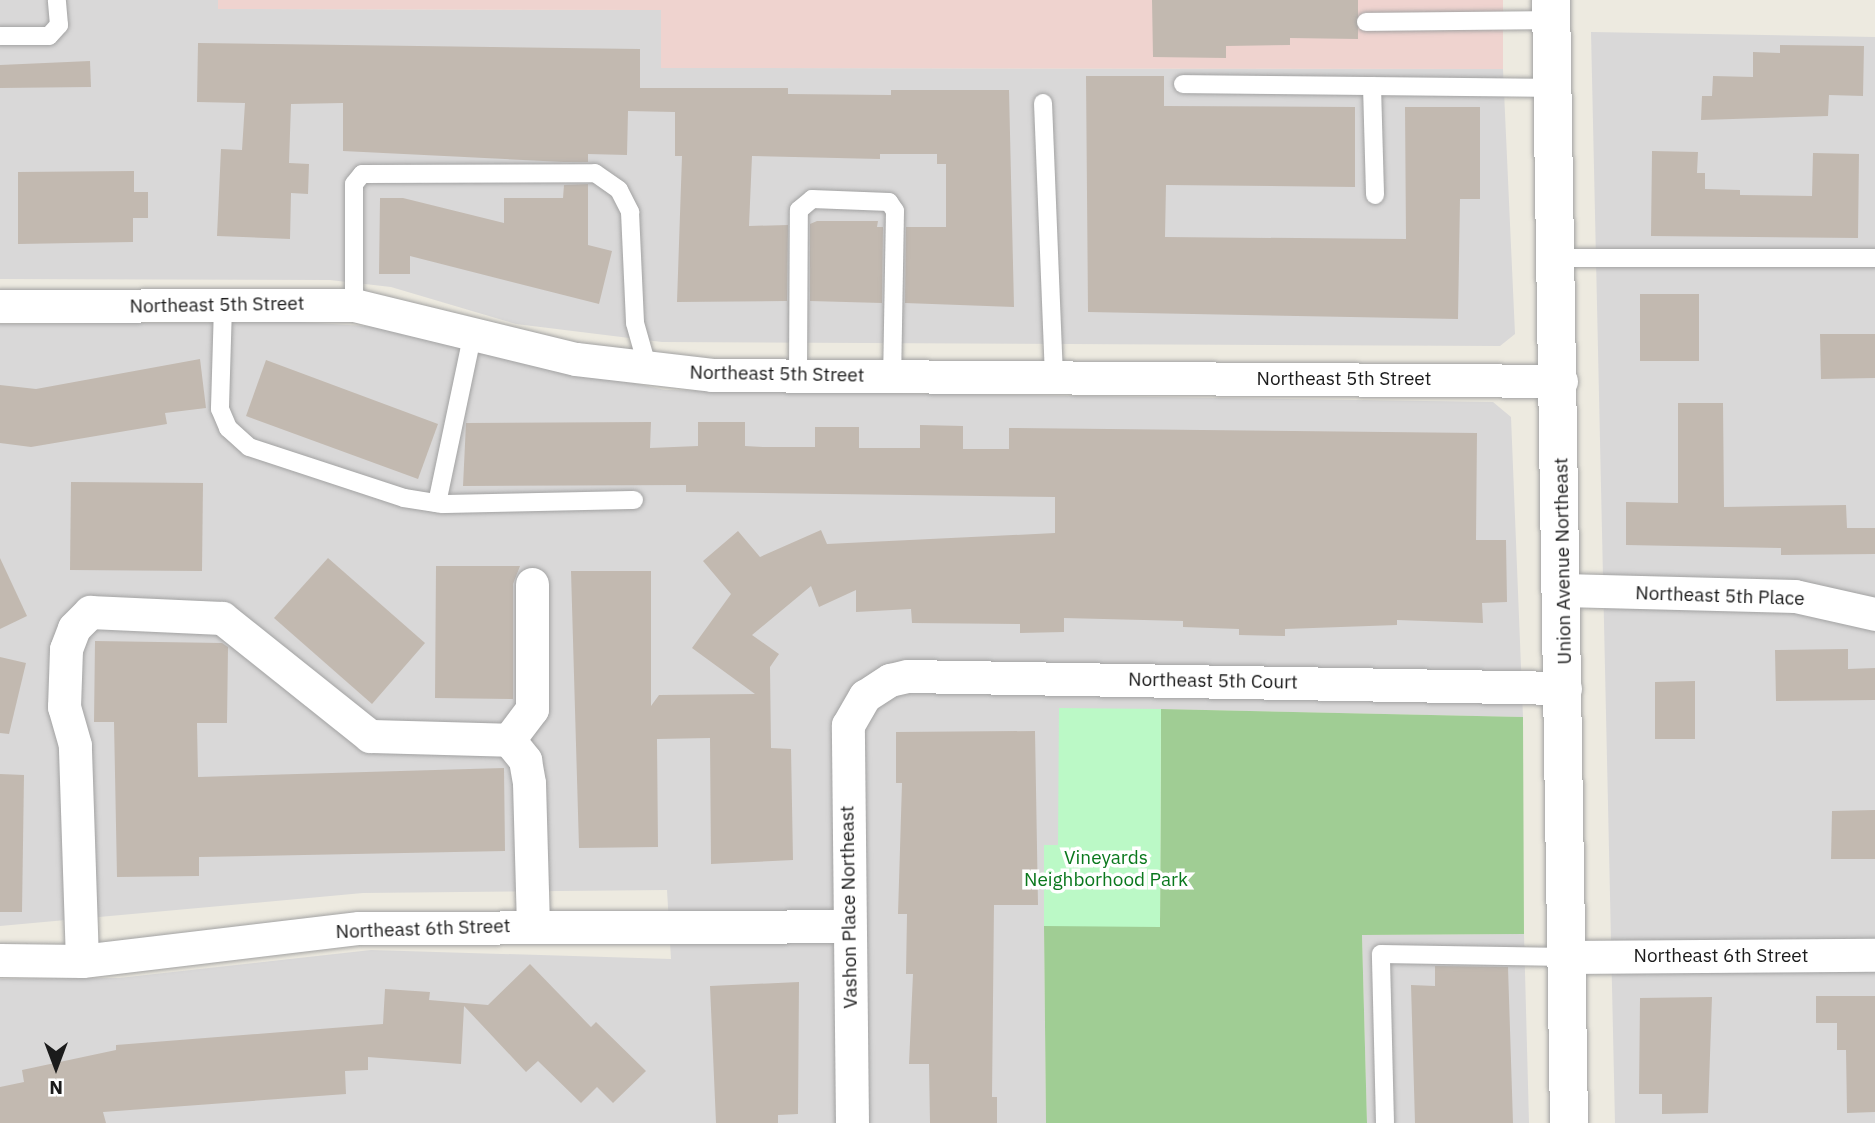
<!DOCTYPE html>
<html>
<head>
<meta charset="utf-8">
<style>
  body { margin:0 }
  #map { position:relative; width:1875px; height:1123px; overflow:hidden; background:#edeae0; font-family:"IBM Plex Sans",sans-serif }
  div>[style] { position:absolute }
  .residential>* { inset:0; background:#d9d8d8 }
  .commercial>* { inset:0; background:#efd3cf }
  .forest>* { inset:0; background:#a0cd94 }
  .park>* { inset:0; background:#bbf9c6 }
  .building>* { inset:0; background:#c2b9b0 }
  .roads { filter:drop-shadow(0 0 2px #a2a2a2) drop-shadow(0 0 2px #a2a2a2) }
  .service>* { height:18px; margin:-9px; padding:0 9px; transform-origin:9px; border-radius:9px; background:#fff }
  .minor>* { height:33px; margin:-16.5px; padding:0 16.5px; transform-origin:16.5px; border-radius:16.5px; background:#fff }
  .tertiary>* { height:38px; margin:-19px; padding:0 19px; transform-origin:19px; border-radius:19px; background:#fff }
  span { translate:-50% -50%; white-space:nowrap; text-align:center; line-height:1.15; -webkit-text-stroke:7px #fff; paint-order:stroke }
  .street-label { font-size:19px; color:#1b1b1b }
  .park-label { font-size:19px; color:#0a781d }
  .north { position:absolute; left:21px; top:1032px; width:70px; height:70px; -webkit-text-stroke:5px #fff; paint-order:stroke; rotate:180deg; font-size:19px; font-weight:700; line-height:28px; text-align:center; color:#1b1b1b }
  .north::after { content:''; display:block; margin:auto; width:24px; height:32px; background:#1b1b1b; clip-path:polygon(50% 0,100% 100%,50% 72%,0 100%) }
</style>
</head>
<body>
<div id="map">
  <div class="residential">
    <i style="clip-path:polygon(0 0,218px 0,218px 9px,662px 10px,661px 68px,1503px 69px,1515px 334px,1500px 346px,662px 342px,516px 324px,391px 287px,330px 280px,0 279px)"></i>
    <i style="clip-path:polygon(1591px 32px,1875px 37px,1875px 1123px,1615px 1123px)"></i>
    <i style="clip-path:polygon(299px 322px,381px 327px,665px 390px,1493px 402px,1511px 417px,1523px 717px,1161px 709px,1044px 926px,1046px 1123px,0 1123px,0 979px,119px 978px,371px 950px,671px 959px,667px 890px,363px 893px,0 926px,0 324px)"></i>
    <i style="clip-path:polygon(1524px 934px,1529px 1123px,1367px 1123px,1362px 935px)"></i>
  </div>
  <div class="commercial">
    <i style="clip-path:polygon(218px 0,1503px 0,1503px 69px,661px 68px,661px 10px,218px 9px)"></i>
  </div>
  <div class="forest">
    <i style="clip-path:polygon(1161px 709px,1523px 717px,1524px 934px,1362px 935px,1367px 1123px,1046px 1123px,1044px 926px,1160px 926px)"></i>
  </div>
  <div class="park">
    <i style="clip-path:polygon(1059px 708px,1161px 709px,1160px 927px,1044px 926px,1044px 845px,1058px 845px)"></i>
  </div>
  <div class="building">
    <i style="clip-path:polygon(1152px 0,1358px 0,1358px 39px,1290px 38px,1290px 45px,1226px 46px,1226px 58px,1153px 57px)"></i>
    <i style="clip-path:polygon(198px 43px,640px 49px,640px 88px,788px 88px,788px 94px,891px 95px,891px 90px,1009px 90px,1014px 307px,905px 303px,906px 227px,946px 227px,946px 164px,937px 164px,937px 154px,880px 154px,880px 159px,752px 156px,749px 226px,788px 225px,787px 301px,677px 302px,682px 156px,675px 156px,675px 112px,628px 111px,627px 155px,588px 154px,588px 162px,564px 162px,343px 151px,343px 103px,291px 104px,289px 163px,309px 164px,308px 194px,291px 193px,290px 239px,217px 236px,221px 149px,242px 150px,245px 103px,197px 102px)"></i>
    <i style="clip-path:polygon(1780px 45px,1864px 46px,1863px 96px,1829px 95px,1828px 116px,1701px 120px,1702px 96px,1712px 96px,1713px 76px,1753px 77px,1753px 52px,1780px 53px)"></i>
    <i style="clip-path:polygon(90px 61px,91px 87px,0 88px,0 65px)"></i>
    <i style="clip-path:polygon(1086px 76px,1164px 76px,1164px 106px,1355px 107px,1355px 187px,1166px 185px,1165px 237px,1406px 239px,1405px 107px,1480px 107px,1480px 199px,1460px 199px,1458px 319px,1088px 312px)"></i>
    <i style="clip-path:polygon(1652px 151px,1698px 152px,1697px 173px,1705px 173px,1705px 189px,1740px 190px,1740px 195px,1812px 196px,1813px 153px,1859px 154px,1858px 238px,1651px 236px)"></i>
    <i style="clip-path:polygon(134px 171px,134px 192px,148px 192px,148px 218px,133px 218px,133px 242px,18px 244px,18px 172px)"></i>
    <i style="clip-path:polygon(588px 184px,588px 245px,612px 251px,599px 304px,410px 256px,410px 274px,379px 274px,380px 198px,403px 198px,504px 223px,504px 198px,563px 198px,564px 185px)"></i>
    <i style="clip-path:polygon(817px 221px,878px 221px,877px 227px,883px 227px,882px 303px,810px 301px,810px 224px)"></i>
    <i style="clip-path:polygon(1640px 294px,1699px 294px,1699px 361px,1640px 361px)"></i>
    <i style="clip-path:polygon(1820px 334px,1875px 334px,1875px 378px,1821px 379px)"></i>
    <i style="clip-path:polygon(200px 359px,206px 408px,165px 413px,167px 424px,31px 447px,0 443px,0 385px,36px 389px)"></i>
    <i style="clip-path:polygon(266px 360px,438px 424px,418px 479px,246px 416px)"></i>
    <i style="clip-path:polygon(1678px 403px,1723px 403px,1724px 507px,1846px 505px,1847px 528px,1875px 528px,1875px 554px,1781px 555px,1781px 548px,1626px 545px,1626px 502px,1678px 503px)"></i>
    <i style="clip-path:polygon(651px 422px,650px 448px,698px 446px,698px 422px,745px 422px,745px 446px,763px 447px,815px 447px,815px 427px,859px 427px,859px 448px,920px 448px,920px 425px,963px 426px,963px 449px,1009px 449px,1009px 428px,1477px 433px,1476px 540px,1506px 540px,1507px 602px,1482px 603px,1483px 623px,1397px 620px,1397px 625px,1285px 629px,1285px 636px,1239px 635px,1239px 629px,1183px 627px,1183px 621px,1064px 618px,1064px 632px,1020px 633px,1020px 624px,912px 623px,911px 609px,856px 612px,856px 590px,819px 607px,811px 586px,752px 635px,779px 654px,770px 667px,771px 748px,791px 749px,793px 860px,711px 864px,710px 738px,657px 739px,658px 847px,579px 848px,571px 571px,651px 571px,651px 706px,659px 695px,755px 694px,692px 648px,731px 594px,703px 561px,738px 531px,760px 557px,821px 530px,827px 544px,1055px 533px,1055px 497px,686px 492px,686px 485px,463px 486px,466px 423px)"></i>
    <i style="clip-path:polygon(71px 482px,203px 483px,202px 571px,70px 570px)"></i>
    <i style="clip-path:polygon(0 558px,27px 616px,0 629px)"></i>
    <i style="clip-path:polygon(328px 558px,425px 643px,372px 704px,274px 618px)"></i>
    <i style="clip-path:polygon(436px 566px,520px 566px,513px 584px,513px 699px,435px 698px)"></i>
    <i style="clip-path:polygon(95px 641px,222px 643px,228px 647px,227px 723px,197px 723px,198px 777px,504px 768px,505px 851px,199px 857px,199px 876px,117px 877px,114px 722px,94px 722px)"></i>
    <i style="clip-path:polygon(1848px 649px,1848px 669px,1875px 668px,1875px 700px,1776px 701px,1775px 650px)"></i>
    <i style="clip-path:polygon(0 657px,26px 663px,9px 734px,0 733px)"></i>
    <i style="clip-path:polygon(1695px 681px,1695px 739px,1655px 739px,1655px 682px)"></i>
    <i style="clip-path:polygon(1035px 731px,1038px 905px,994px 905px,992px 1097px,997px 1097px,997px 1123px,930px 1123px,929px 1064px,909px 1064px,913px 974px,906px 974px,907px 914px,898px 914px,902px 783px,896px 783px,896px 732px)"></i>
    <i style="clip-path:polygon(0 774px,24px 775px,22px 912px,0 912px)"></i>
    <i style="clip-path:polygon(1875px 810px,1875px 859px,1831px 859px,1832px 811px)"></i>
    <i style="clip-path:polygon(530px 964px,591px 1027px,596px 1022px,646px 1071px,613px 1103px,597px 1087px,581px 1103px,538px 1061px,526px 1072px,464px 1006px,461px 1064px,368px 1057px,368px 1070px,345px 1071px,346px 1094px,103px 1112px,106px 1123px,0 1123px,0 1087px,24px 1082px,22px 1070px,116px 1050px,116px 1045px,383px 1024px,385px 989px,430px 992px,429px 1000px,488px 1005px)"></i>
    <i style="clip-path:polygon(1435px 966px,1508px 967px,1513px 1123px,1415px 1123px,1411px 985px,1435px 986px)"></i>
    <i style="clip-path:polygon(799px 982px,798px 1114px,778px 1115px,778px 1123px,716px 1123px,710px 986px)"></i>
    <i style="clip-path:polygon(1816px 996px,1875px 996px,1875px 1112px,1847px 1113px,1846px 1050px,1837px 1050px,1837px 1023px,1816px 1023px)"></i>
    <i style="clip-path:polygon(1712px 997px,1708px 1113px,1662px 1114px,1662px 1094px,1639px 1094px,1640px 998px)"></i>
  </div>
  <div class="roads">
    <div class="service">
      <i style="left:1366px;top:22px;width:185px;rotate:-0.6deg"></i>
      <i style="left:0;top:36px;width:49px"></i>
      <i style="left:49px;top:36px;width:15px;rotate:-48deg"></i>
      <i style="left:59px;top:25px;width:25px;rotate:-95deg"></i>
      <i style="left:1183px;top:84px;width:370px;rotate:0.6deg"></i>
      <i style="left:1372px;top:86px;width:109px;rotate:88.4deg"></i>
      <i style="left:1043px;top:103px;width:274px;rotate:87.7deg"></i>
      <i style="left:1557px;top:258px;width:318px"></i>
      <i style="left:354px;top:305px;width:121px;rotate:-90deg"></i>
      <i style="left:354px;top:184px;width:13px;rotate:-51deg"></i>
      <i style="left:362px;top:174px;width:233px;rotate:-0.2deg"></i>
      <i style="left:595px;top:173px;width:29px;rotate:35deg"></i>
      <i style="left:619px;top:190px;width:25px;rotate:63deg"></i>
      <i style="left:630px;top:212px;width:111px;rotate:87.4deg"></i>
      <i style="left:635px;top:323px;width:48px;rotate:74.2deg"></i>
      <i style="left:223px;top:306px;width:103px;rotate:91.7deg"></i>
      <i style="left:220px;top:409px;width:21px;rotate:67deg"></i>
      <i style="left:228px;top:428px;width:28px;rotate:42deg"></i>
      <i style="left:249px;top:447px;width:163px;rotate:18.2deg"></i>
      <i style="left:404px;top:498px;width:39px;rotate:9deg"></i>
      <i style="left:443px;top:504px;width:191px;rotate:-1.2deg"></i>
      <i style="left:798px;top:375px;width:165px;rotate:-89.7deg"></i>
      <i style="left:799px;top:210px;width:17px;rotate:-40deg"></i>
      <i style="left:812px;top:199px;width:77px;rotate:2.2deg"></i>
      <i style="left:889px;top:202px;width:11px;rotate:56deg"></i>
      <i style="left:895px;top:211px;width:165px;rotate:91deg"></i>
      <i style="left:437px;top:503px;width:175px;rotate:-78.1deg"></i>
      <i style="left:1385px;top:1123px;width:169px;rotate:-91.4deg"></i>
      <i style="left:1381px;top:954px;width:186px;rotate:0.9deg"></i>
    </div>
    <div class="minor">
      <i style="left:0;top:306px;width:354px;rotate:-0.2deg"></i>
      <i style="left:354px;top:305px;width:228px;rotate:13.7deg"></i>
      <i style="left:576px;top:359px;width:137px;rotate:6.7deg"></i>
      <i style="left:712px;top:375px;width:849px;rotate:0.4deg"></i>
      <i style="left:532px;top:584px;width:125px;rotate:90deg"></i>
      <i style="left:532px;top:709px;width:39px;rotate:127deg"></i>
      <i style="left:509px;top:740px;width:26px;rotate:51deg"></i>
      <i style="left:525px;top:760px;width:23px;rotate:80deg"></i>
      <i style="left:529px;top:783px;width:143px;rotate:88.4deg"></i>
      <i style="left:1563px;top:590px;width:232px;rotate:1.5deg"></i>
      <i style="left:1795px;top:596px;width:82px;rotate:12.7deg"></i>
      <i style="left:1567px;top:957px;width:308px;rotate:-0.4deg"></i>
      <i style="left:0;top:960px;width:82px;rotate:0.7deg"></i>
      <i style="left:82px;top:961px;width:279px;rotate:-6.8deg"></i>
      <i style="left:359px;top:928px;width:489px;rotate:-0.2deg"></i>
      <i style="left:82px;top:961px;width:216px;rotate:-91.9deg"></i>
      <i style="left:75px;top:745px;width:40px;rotate:-106deg"></i>
      <i style="left:64px;top:707px;width:58px;rotate:-88deg"></i>
      <i style="left:66px;top:649px;width:22px;rotate:-69deg"></i>
      <i style="left:74px;top:628px;width:23px;rotate:-45deg"></i>
      <i style="left:90px;top:612px;width:132px;rotate:2.6deg"></i>
      <i style="left:222px;top:618px;width:189px;rotate:38.6deg"></i>
      <i style="left:370px;top:736px;width:139px;rotate:1.6deg"></i>
      <i style="left:852px;top:1123px;width:398px;rotate:-90.6deg"></i>
      <i style="left:848px;top:725px;width:34px;rotate:-60deg"></i>
      <i style="left:865px;top:696px;width:30px;rotate:-33deg"></i>
      <i style="left:890px;top:680px;width:18px;rotate:-13deg"></i>
      <i style="left:908px;top:676px;width:657px;rotate:1.05deg"></i>
    </div>
    <div class="tertiary">
      <i style="left:1551px;top:0;width:1123px;rotate:89.08deg"></i>
    </div>
  </div>
  <div class="street-label">
    <span style="left:217px;top:305px;rotate:-1deg">Northeast 5th Street</span>
    <span style="left:777px;top:374px;rotate:1deg">Northeast 5th Street</span>
    <span style="left:1344px;top:379px">Northeast 5th Street</span>
    <span style="left:1563px;top:561px;rotate:-91deg">Union Avenue Northeast</span>
    <span style="left:1720px;top:596px;rotate:2deg">Northeast 5th Place</span>
    <span style="left:1213px;top:681px;rotate:1deg">Northeast 5th Court</span>
    <span style="left:849px;top:907px;rotate:-91deg">Vashon Place Northeast</span>
    <span style="left:423px;top:929px;rotate:-2deg">Northeast 6th Street</span>
    <span style="left:1721px;top:956px">Northeast 6th Street</span>
  </div>
  <div class="park-label">
    <span style="left:1106px;top:869px">Vineyards<br>Neighborhood Park</span>
  </div>
  <div class="north">N</div>
</div>
</body>
</html>
